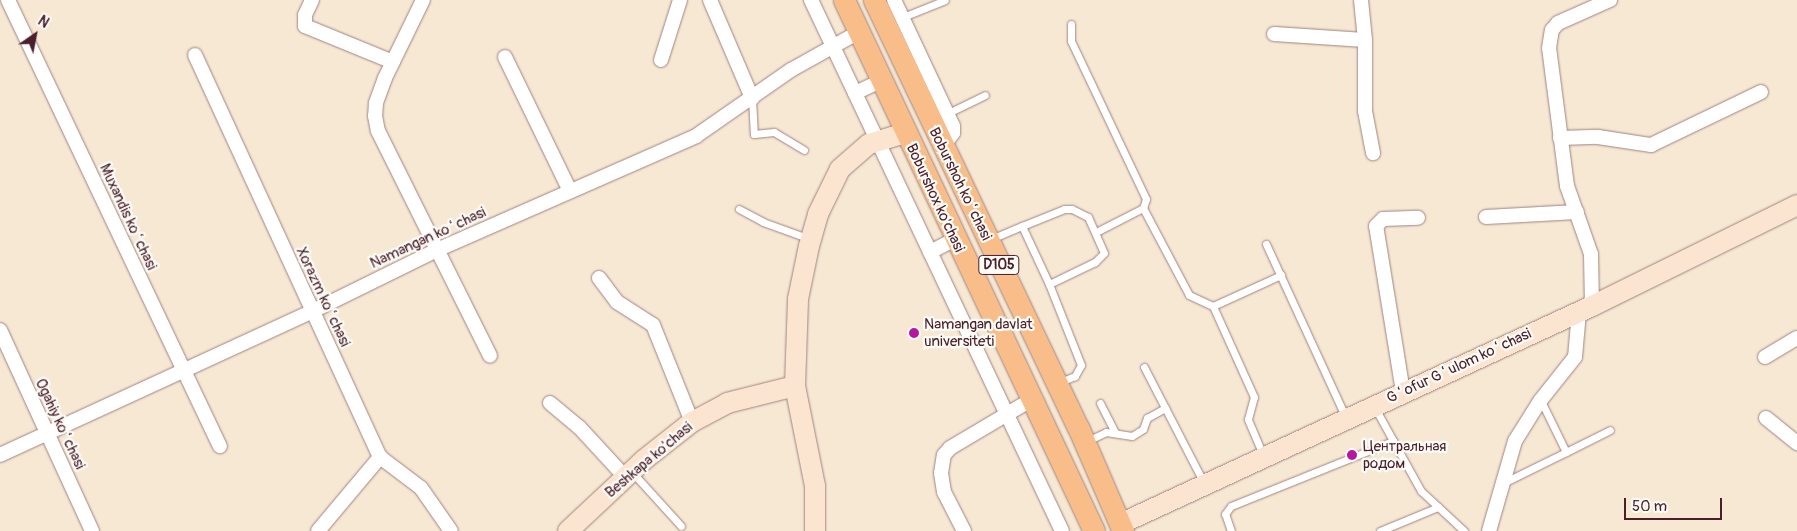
<!DOCTYPE html>
<html>
<head>
<meta charset="utf-8">
<style>
  body { margin:0 }
  #map { position:relative; width:1797px; height:531px; overflow:hidden; background:#f7e8d4; font-family:Pangolin,sans-serif }
  div>[style] { position:absolute }
  .roads { filter:drop-shadow(0 0 1px #a08480) drop-shadow(0 0 1px #a08480) }
  .lane>* { height:7px; margin:-3.5px; padding:0 3.5px; transform-origin:3.5px; border-radius:3.5px; background:#fff }
  .street>* { height:14px; margin:-7px; padding:0 7px; transform-origin:7px; border-radius:7px; background:#fff }
  .secondary>* { height:20px; margin:-10px; padding:0 10px; transform-origin:10px; border-radius:10px; background:#fce5d0 }
  .primary>* { height:21px; margin:-10.5px; padding:0 10.5px; transform-origin:10.5px; border-radius:10.5px; background:#f8bd89 }
  .dots>* { width:14px; height:14px; translate:-50% -50%; box-sizing:border-box; border:2px solid #fdfcf7; border-radius:50% }
  span { translate:-50% -50%; white-space:nowrap; text-align:center; line-height:1.15; -webkit-text-stroke:4.5px #fdfcf7; paint-order:stroke }
  .shield-label span { padding:1px 4px; background:#fdfcf7; border:1px solid; border-radius:4px; -webkit-text-stroke-width:0 }
  .shield-label { font-size:14px; color:#4a1f2b; font-weight:700 }
  .street-label { font-size:15px; color:#4a1f2b }
  .poi-label { font-size:15px; color:#4a1f2b }
  .left { translate:0 -50%; text-align:left }
  .north { position:absolute; left:10px; top:10px; width:50px; height:50px; -webkit-text-stroke:4px #fdfcf7; paint-order:stroke; rotate:33deg; font-size:14px; font-weight:700; line-height:20px; text-align:center; color:#4a1f2b }
  .north::after { content:''; display:block; margin:auto; width:18px; height:22px; background:#4a1f2b; clip-path:polygon(50% 0,100% 100%,50% 72%,0 100%) }
  .scale { position:absolute; left:1624px; top:498px; width:98px; height:22px; box-sizing:border-box; border:2px solid #4a1f2b; border-top:0; padding-left:6px; font-size:15px; line-height:18px; white-space:nowrap; color:#4a1f2b; -webkit-text-stroke:4px #fdfcf7; paint-order:stroke }
</style>
</head>
<body>
<div id="map">
  <div class="roads">
    <div class="lane">
      <i style="left:903px;top:17px;width:45px;rotate:-22deg"></i>
      <i style="left:1071px;top:24px;width:17px;rotate:90deg"></i>
      <i style="left:1071px;top:41px;width:175px;rotate:64.6deg"></i>
      <i style="left:1146px;top:199px;width:9px;rotate:108deg"></i>
      <i style="left:1143px;top:208px;width:53px;rotate:152.9deg"></i>
      <i style="left:752px;top:98px;width:36px;rotate:87deg"></i>
      <i style="left:754px;top:134px;width:20px;rotate:-6deg"></i>
      <i style="left:774px;top:132px;width:35px;rotate:31deg"></i>
      <i style="left:948px;top:113px;width:41px;rotate:-25.9deg"></i>
      <i style="left:1143px;top:208px;width:98px;rotate:62.1deg"></i>
      <i style="left:1189px;top:295px;width:26px;rotate:25deg"></i>
      <i style="left:739px;top:209px;width:27px;rotate:28deg"></i>
      <i style="left:763px;top:222px;width:50px;rotate:19.9deg"></i>
      <i style="left:991px;top:239px;width:34px;rotate:-23deg"></i>
      <i style="left:1022px;top:226px;width:45px;rotate:-22deg"></i>
      <i style="left:1064px;top:209px;width:8px"></i>
      <i style="left:1072px;top:209px;width:18px;rotate:27deg"></i>
      <i style="left:1088px;top:217px;width:39px;rotate:66deg"></i>
      <i style="left:1104px;top:253px;width:13px;rotate:135deg"></i>
      <i style="left:1095px;top:262px;width:51px;rotate:154.4deg"></i>
      <i style="left:1049px;top:284px;width:64px;rotate:-115deg"></i>
      <i style="left:1266px;top:244px;width:192px;rotate:65.3deg"></i>
      <i style="left:1049px;top:284px;width:87px;rotate:68.4deg"></i>
      <i style="left:1081px;top:365px;width:13px;rotate:119deg"></i>
      <i style="left:1075px;top:376px;width:16px;rotate:158deg"></i>
      <i style="left:1144px;top:367px;width:131px;rotate:62.7deg"></i>
      <i style="left:1100px;top:403px;width:33px;rotate:63deg"></i>
      <i style="left:1375px;top:408px;width:95px;rotate:61deg"></i>
      <i style="left:1421px;top:491px;width:59px;rotate:42.9deg"></i>
      <i style="left:1087px;top:441px;width:21px;rotate:-25deg"></i>
      <i style="left:1106px;top:432px;width:26px;rotate:9deg"></i>
      <i style="left:1132px;top:436px;width:13px;rotate:-32deg"></i>
      <i style="left:1143px;top:429px;width:12px;rotate:-70deg"></i>
      <i style="left:1147px;top:418px;width:21px;rotate:-29deg"></i>
      <i style="left:1566px;top:452px;width:49px;rotate:-26.6deg"></i>
      <i style="left:1263px;top:455px;width:39px;rotate:-113deg"></i>
      <i style="left:1248px;top:419px;width:23px;rotate:-75deg"></i>
      <i style="left:1254px;top:397px;width:100px;rotate:-114.3deg"></i>
      <i style="left:1213px;top:306px;width:75px;rotate:-24.5deg"></i>
      <i style="left:632px;top:472px;width:73px;rotate:47.8deg"></i>
      <i style="left:1503px;top:483px;width:70px;rotate:-26.2deg"></i>
      <i style="left:1566px;top:452px;width:57px;rotate:-116.1deg"></i>
      <i style="left:1231px;top:531px;width:18px;rotate:-109deg"></i>
      <i style="left:1225px;top:514px;width:10px;rotate:-53deg"></i>
      <i style="left:1231px;top:506px;width:175px;rotate:-21.9deg"></i>
      <i style="left:1380px;top:531px;width:63px;rotate:-22.5deg"></i>
    </div>
    <div class="street">
      <i style="left:8px;top:0;width:494px;rotate:64.6deg"></i>
      <i style="left:312px;top:0;width:17px;rotate:115deg"></i>
      <i style="left:305px;top:15px;width:11px;rotate:90deg"></i>
      <i style="left:305px;top:26px;width:95px;rotate:22.2deg"></i>
      <i style="left:423px;top:0;width:87px;rotate:116deg"></i>
      <i style="left:385px;top:78px;width:27px;rotate:110deg"></i>
      <i style="left:376px;top:103px;width:13px;rotate:94deg"></i>
      <i style="left:375px;top:116px;width:15px;rotate:79deg"></i>
      <i style="left:378px;top:131px;width:251px;rotate:63.5deg"></i>
      <i style="left:710px;top:0;width:107px;rotate:66.8deg"></i>
      <i style="left:811px;top:0;width:587px;rotate:64.7deg"></i>
      <i style="left:894px;top:0;width:139px;rotate:64.9deg"></i>
      <i style="left:953px;top:126px;width:7px;rotate:90deg"></i>
      <i style="left:953px;top:133px;width:17px;rotate:126deg"></i>
      <i style="left:1361px;top:0;width:40px;rotate:84.3deg"></i>
      <i style="left:1365px;top:40px;width:71px;rotate:90deg"></i>
      <i style="left:1365px;top:111px;width:43px;rotate:79.2deg"></i>
      <i style="left:1274px;top:34px;width:91px;rotate:3.8deg"></i>
      <i style="left:195px;top:55px;width:443px;rotate:65.3deg"></i>
      <i style="left:380px;top:457px;width:51px;rotate:37.1deg"></i>
      <i style="left:421px;top:488px;width:52px;rotate:55.1deg"></i>
      <i style="left:505px;top:57px;width:149px;rotate:64.1deg"></i>
      <i style="left:661px;top:60px;width:63px;rotate:-72.4deg"></i>
      <i style="left:855px;top:93px;width:29px;rotate:-25deg"></i>
      <i style="left:1560px;top:138px;width:38px;rotate:-2deg"></i>
      <i style="left:1598px;top:137px;width:54px;rotate:8.6deg"></i>
      <i style="left:1651px;top:145px;width:122px;rotate:-25.7deg"></i>
      <i style="left:1486px;top:217px;width:91px;rotate:-3.1deg"></i>
      <i style="left:930px;top:252px;width:28px;rotate:-27deg"></i>
      <i style="left:599px;top:278px;width:30px;rotate:53deg"></i>
      <i style="left:617px;top:302px;width:43px;rotate:32.6deg"></i>
      <i style="left:653px;top:325px;width:105px;rotate:68.1deg"></i>
      <i style="left:1592px;top:306px;width:52px;rotate:-91.1deg"></i>
      <i style="left:1591px;top:254px;width:72px;rotate:-109.4deg"></i>
      <i style="left:1567px;top:186px;width:139px;rotate:-97.4deg"></i>
      <i style="left:1549px;top:48px;width:18px;rotate:-81deg"></i>
      <i style="left:1552px;top:30px;width:9px;rotate:-49deg"></i>
      <i style="left:1558px;top:23px;width:57px;rotate:-23.9deg"></i>
      <i style="left:0;top:330px;width:221px;rotate:65.4deg"></i>
      <i style="left:1765px;top:357px;width:37px;rotate:-31deg"></i>
      <i style="left:1403px;top:392px;width:168px;rotate:-99.2deg"></i>
      <i style="left:1376px;top:226px;width:10px;rotate:-45deg"></i>
      <i style="left:1383px;top:219px;width:35px;rotate:-2deg"></i>
      <i style="left:550px;top:403px;width:38px;rotate:40deg"></i>
      <i style="left:579px;top:427px;width:69px;rotate:47.3deg"></i>
      <i style="left:1766px;top:418px;width:40px;rotate:39deg"></i>
      <i style="left:0;top:455px;width:342px;rotate:-24.7deg"></i>
      <i style="left:311px;top:312px;width:143px;rotate:-26.2deg"></i>
      <i style="left:439px;top:249px;width:281px;rotate:-23.7deg"></i>
      <i style="left:696px;top:136px;width:116px;rotate:-34.8deg"></i>
      <i style="left:791px;top:70px;width:78px;rotate:-29.2deg"></i>
      <i style="left:318px;top:531px;width:97px;rotate:-50deg"></i>
      <i style="left:964px;top:531px;width:44px;rotate:-117.1deg"></i>
      <i style="left:944px;top:492px;width:19px;rotate:-99deg"></i>
      <i style="left:941px;top:473px;width:18px;rotate:-81deg"></i>
      <i style="left:944px;top:455px;width:9px;rotate:-49deg"></i>
      <i style="left:950px;top:448px;width:94px;rotate:-30.7deg"></i>
      <i style="left:1489px;top:531px;width:94px;rotate:-73.9deg"></i>
      <i style="left:1515px;top:441px;width:47px;rotate:-58deg"></i>
      <i style="left:1540px;top:401px;width:56px;rotate:-51.5deg"></i>
      <i style="left:1575px;top:357px;width:45px;rotate:-84.9deg"></i>
    </div>
    <div class="secondary">
      <i style="left:1120px;top:524px;width:520px;rotate:-24.79deg"></i>
      <i style="left:1592px;top:306px;width:229px;rotate:-26.2deg"></i>
      <i style="left:568px;top:531px;width:105px;rotate:-43.1deg"></i>
      <i style="left:645px;top:459px;width:60px;rotate:-38.2deg"></i>
      <i style="left:692px;top:422px;width:40px;rotate:-28deg"></i>
      <i style="left:727px;top:403px;width:70px;rotate:-14deg"></i>
      <i style="left:815px;top:531px;width:45px;rotate:-90deg"></i>
      <i style="left:815px;top:486px;width:102px;rotate:-101.3deg"></i>
      <i style="left:795px;top:386px;width:87px;rotate:-88deg"></i>
      <i style="left:798px;top:299px;width:54px;rotate:-78.3deg"></i>
      <i style="left:809px;top:246px;width:33px;rotate:-74deg"></i>
      <i style="left:818px;top:214px;width:50px;rotate:-63.9deg"></i>
      <i style="left:840px;top:169px;width:38px;rotate:-41deg"></i>
      <i style="left:869px;top:144px;width:38px;rotate:-17deg"></i>
    </div>
    <div class="primary">
      <i style="left:844px;top:0;width:587px;rotate:64.79deg"></i>
      <i style="left:874px;top:0;width:473px;rotate:64.5deg"></i>
      <i style="left:1078px;top:427px;width:113px;rotate:66.6deg"></i>
    </div>
  </div>
  <div class="dots">
    <i style="left:914px;top:333px;background:#b5179e"></i>
    <i style="left:1352px;top:455px;background:#b5179e"></i>
  </div>
  <div class="shield-label">
    <span style="left:999px;top:265px">D105</span>
  </div>
  <div class="street-label">
    <span style="left:960px;top:184px;rotate:64deg">Boburshoh koʻchasi</span>
    <span style="left:935px;top:198px;rotate:65deg">Boburshox ko'chasi</span>
    <span style="left:128px;top:217px;rotate:65deg">Muxandis koʻchasi</span>
    <span style="left:428px;top:238px;rotate:-25deg">Namangan koʻchasi</span>
    <span style="left:323px;top:297px;rotate:65deg">Xorazm koʻchasi</span>
    <span style="left:1459px;top:366px;rotate:-25deg">Gʻofur Gʻulom koʻchasi</span>
    <span style="left:60px;top:424px;rotate:65deg">Ogahiy koʻchasi</span>
    <span style="left:649px;top:460px;rotate:-40deg">Beshkapa ko'chasi</span>
  </div>
  <div class="poi-label">
    <span class="left" style="left:924px;top:333px">Namangan davlat<br>universiteti</span>
    <span class="left" style="left:1363px;top:455px">Центральная<br>родом</span>
  </div>
  <div class="north">N</div>
  <div class="scale">50 m</div>
</div>
</body>
</html>
